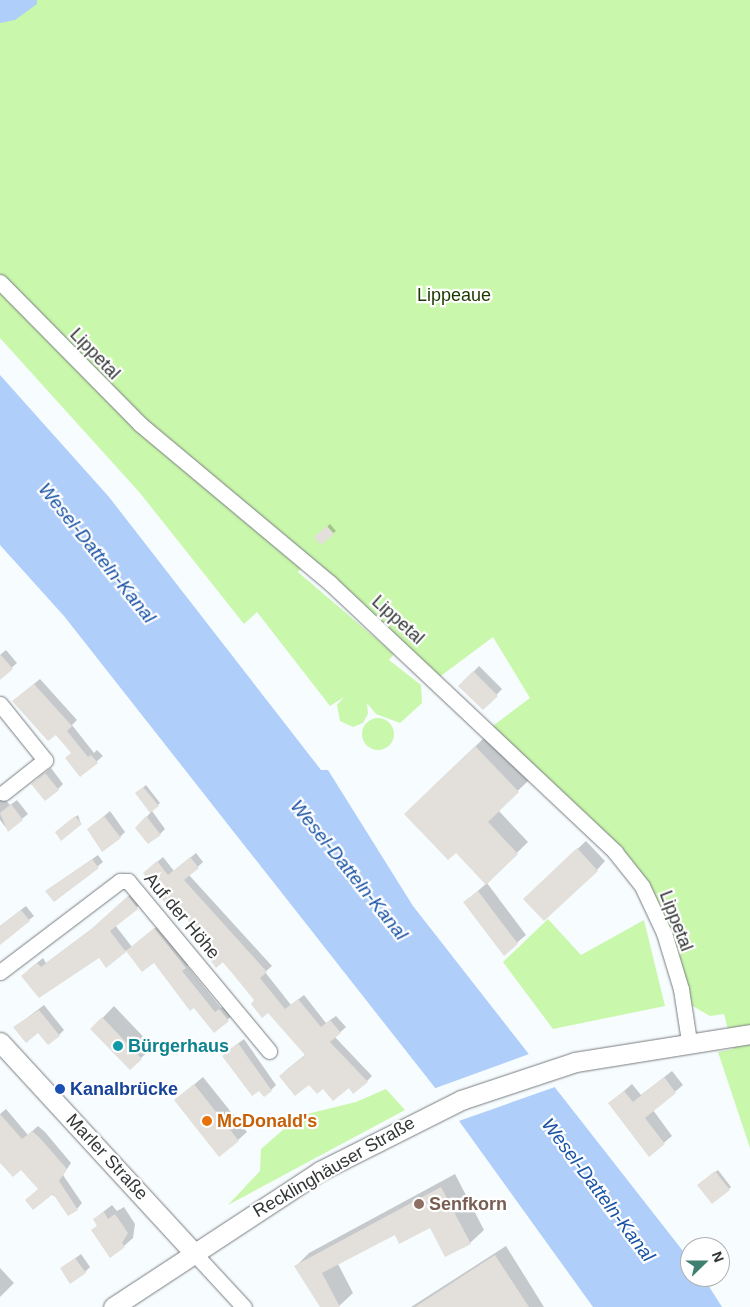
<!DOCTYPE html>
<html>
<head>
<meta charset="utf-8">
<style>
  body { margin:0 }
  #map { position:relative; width:750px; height:1307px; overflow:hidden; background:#f7fcff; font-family:Arial,sans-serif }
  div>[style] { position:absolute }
  .green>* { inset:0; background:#c9f7ab }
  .round { border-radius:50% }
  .water>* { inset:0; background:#b0cefa }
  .pier>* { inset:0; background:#f7fcff }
  .shadow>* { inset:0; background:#0003 }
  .building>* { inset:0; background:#e3dfda }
  .roads { filter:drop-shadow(0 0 1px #777c7f) drop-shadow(0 0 1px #777c7f) }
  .minor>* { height:15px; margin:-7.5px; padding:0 7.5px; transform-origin:7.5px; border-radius:7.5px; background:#fff }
  .major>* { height:19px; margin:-9.5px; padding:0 9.5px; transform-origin:9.5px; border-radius:9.5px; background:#fff }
  .dots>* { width:14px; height:14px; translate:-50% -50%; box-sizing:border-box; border:2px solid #fff; border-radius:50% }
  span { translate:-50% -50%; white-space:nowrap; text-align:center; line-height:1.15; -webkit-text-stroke:4.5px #fff; paint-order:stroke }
  .park-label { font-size:18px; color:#1b3800 }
  .street-label { font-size:18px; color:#333637 }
  .culture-label { font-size:18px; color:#0d838f; font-weight:700 }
  .left { translate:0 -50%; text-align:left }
  .transit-label { font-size:18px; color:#164399; font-weight:700 }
  .food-label { font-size:18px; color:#c56008; font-weight:700 }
  .education-label { font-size:18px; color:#785e54; font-weight:700 }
  .water-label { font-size:19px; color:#1853a5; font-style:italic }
  .north { position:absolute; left:680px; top:1237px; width:50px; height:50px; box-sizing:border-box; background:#fff; border:1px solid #adafaf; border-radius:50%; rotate:68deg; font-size:14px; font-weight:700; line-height:20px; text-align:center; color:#333637 }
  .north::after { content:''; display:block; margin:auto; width:18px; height:22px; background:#3e7f6f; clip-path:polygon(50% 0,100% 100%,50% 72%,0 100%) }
</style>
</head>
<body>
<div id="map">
  <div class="green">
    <i style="clip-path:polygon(0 0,750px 0,750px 1148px,718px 1052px,733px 1049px,724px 1014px,710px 1016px,689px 1004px,665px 919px,644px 877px,490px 728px,530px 698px,493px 637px,438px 678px,149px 426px,0 277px)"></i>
    <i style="clip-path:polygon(0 288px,92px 386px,303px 565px,298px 572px,394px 654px,389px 660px,421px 685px,422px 703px,400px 723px,376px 714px,367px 703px,368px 714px,363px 723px,353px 727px,340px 721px,337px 705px,344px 697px,330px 706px,257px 612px,244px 624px,140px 493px,0 338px)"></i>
    <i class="round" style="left:362px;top:718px;width:32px;height:32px"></i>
    <i style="clip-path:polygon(548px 919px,581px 955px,644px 920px,665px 1006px,553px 1029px,503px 962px)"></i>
    <i style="clip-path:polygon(386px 1089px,405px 1110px,228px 1205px,260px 1171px,261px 1149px,299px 1116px,356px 1102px)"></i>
  </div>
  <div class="water">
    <i style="clip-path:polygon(0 0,37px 0,37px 4px,15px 20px,0 23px)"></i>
    <i style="clip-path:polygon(0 375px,109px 497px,321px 770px,328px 770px,413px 906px,690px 1260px,690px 1277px,703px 1277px,722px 1307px,593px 1307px,436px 1089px,64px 616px,0 545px)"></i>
  </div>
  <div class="pier">
    <i style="clip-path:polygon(529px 1054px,555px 1087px,456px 1122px,433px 1089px)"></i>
  </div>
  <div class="shadow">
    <i style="clip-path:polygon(330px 524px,336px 531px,321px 543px,316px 537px)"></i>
    <i style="clip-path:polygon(6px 650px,17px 663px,0 678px,0 655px)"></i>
    <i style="clip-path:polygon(479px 666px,502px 689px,483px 709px,460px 686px)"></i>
    <i style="clip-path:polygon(40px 679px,77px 720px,72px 725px,94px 753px,97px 750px,103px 756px,81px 775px,72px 752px,19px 696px)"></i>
    <i style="clip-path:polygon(486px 736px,529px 780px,498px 810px,528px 842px,486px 883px,456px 851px,406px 814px)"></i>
    <i style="clip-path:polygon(51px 768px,63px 784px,58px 789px,38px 778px)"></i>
    <i style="clip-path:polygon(146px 785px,160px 803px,152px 811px,165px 829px,160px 834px,137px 828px,151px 812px,139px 791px)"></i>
    <i style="clip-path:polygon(0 794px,10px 805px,17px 800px,28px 814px,8px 830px,0 820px)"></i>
    <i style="clip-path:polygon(110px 811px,125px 832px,120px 837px,89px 829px)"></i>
    <i style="clip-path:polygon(78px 815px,81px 824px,59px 830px)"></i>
    <i style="clip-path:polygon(586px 841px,605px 861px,597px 870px,533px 891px)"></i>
    <i style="clip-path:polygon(196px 853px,203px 862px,189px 875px,272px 966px,265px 972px,291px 1005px,304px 995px,326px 1023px,336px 1016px,346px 1027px,335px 1037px,372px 1076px,367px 1081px,323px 1087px,285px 1071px,306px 1054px,212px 950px,150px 868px,163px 857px,174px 871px)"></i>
    <i style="clip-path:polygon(98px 855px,103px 862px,55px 901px,47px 891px)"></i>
    <i style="clip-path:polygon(487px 883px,526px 935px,504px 954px,465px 902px)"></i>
    <i style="clip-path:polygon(134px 891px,143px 902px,115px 925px,132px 947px,160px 924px,190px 962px,187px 966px,221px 1008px,225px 1005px,233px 1015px,214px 1031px,154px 961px,142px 970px,127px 950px,106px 966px,99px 956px,28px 970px,43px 958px,46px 963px,97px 925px)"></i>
    <i style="clip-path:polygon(26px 906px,34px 916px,0 943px,0 926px)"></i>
    <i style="clip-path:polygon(44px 1005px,64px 1030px,59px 1035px,15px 1027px)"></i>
    <i style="clip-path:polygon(114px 1006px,153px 1047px,130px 1068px,92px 1029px)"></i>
    <i style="clip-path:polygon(244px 1039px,276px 1085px,271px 1090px,228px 1051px)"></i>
    <i style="clip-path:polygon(672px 1071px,683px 1085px,653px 1110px,672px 1136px,649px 1155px,610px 1103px,632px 1084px,641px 1095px)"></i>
    <i style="clip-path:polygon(203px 1077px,247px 1132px,238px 1140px,176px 1100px)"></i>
    <i style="clip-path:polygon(6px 1109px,28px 1135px,38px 1126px,45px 1132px,71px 1163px,63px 1175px,82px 1203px,77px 1209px,40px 1188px,21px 1168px,0 1159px,0 1114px)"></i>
    <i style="clip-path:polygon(718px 1170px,731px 1187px,729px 1189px,701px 1183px)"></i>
    <i style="clip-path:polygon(455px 1174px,484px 1230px,470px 1243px,431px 1226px,395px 1234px,338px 1264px,353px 1293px,338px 1307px,321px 1307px,296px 1266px,309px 1253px)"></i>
    <i style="clip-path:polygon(112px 1205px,117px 1211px,124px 1207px,135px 1224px,133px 1238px,124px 1246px,93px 1230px,98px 1225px,94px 1219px)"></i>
    <i style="clip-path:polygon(506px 1246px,544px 1307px,411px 1307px)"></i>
    <i style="clip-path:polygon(81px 1254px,90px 1267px,85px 1272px,62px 1268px)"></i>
    <i style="clip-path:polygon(0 1268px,14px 1283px,0 1297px)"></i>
  </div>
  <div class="building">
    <i style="clip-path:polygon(327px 526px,334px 534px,321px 545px,314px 537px)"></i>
    <i style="clip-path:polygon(0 654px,13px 669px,0 680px)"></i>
    <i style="clip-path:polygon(473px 671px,498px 696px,483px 710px,458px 686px)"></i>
    <i style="clip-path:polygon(34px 684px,72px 726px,67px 731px,88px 757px,91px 755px,98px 763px,80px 777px,65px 758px,71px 753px,56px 735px,48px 741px,12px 701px)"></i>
    <i style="clip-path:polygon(475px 746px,519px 792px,488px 822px,518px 854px,486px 885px,456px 853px,448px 860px,404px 814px)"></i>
    <i style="clip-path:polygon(45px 773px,59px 790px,45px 801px,31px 784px)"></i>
    <i style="clip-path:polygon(143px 787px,159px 806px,150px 813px,135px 793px)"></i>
    <i style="clip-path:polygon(11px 804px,23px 820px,8px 832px,0 813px)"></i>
    <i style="clip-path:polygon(75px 816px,82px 824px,61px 841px,55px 832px)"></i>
    <i style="clip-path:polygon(104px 816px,121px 838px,102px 852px,87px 829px)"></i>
    <i style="clip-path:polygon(146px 816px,161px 835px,148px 844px,135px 828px)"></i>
    <i style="clip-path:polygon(577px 848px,598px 871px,544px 921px,523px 899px)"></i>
    <i style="clip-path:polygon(190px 857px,199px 868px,184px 880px,267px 972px,260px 978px,285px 1009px,298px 999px,321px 1027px,330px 1020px,341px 1033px,330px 1042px,368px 1082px,353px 1094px,349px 1088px,333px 1101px,323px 1089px,317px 1094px,309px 1085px,295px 1096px,279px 1076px,305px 1055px,268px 1013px,262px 1018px,251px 1004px,254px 1000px,223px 962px,216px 968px,206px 954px,211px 950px,179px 909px,173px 914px,143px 873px,157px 861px,168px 875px)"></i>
    <i style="clip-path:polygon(92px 859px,99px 868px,54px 902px,45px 891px)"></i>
    <i style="clip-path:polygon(478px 891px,518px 944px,504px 956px,463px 902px)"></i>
    <i style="clip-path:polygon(128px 896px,138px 909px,110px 931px,126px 952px,106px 968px,99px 958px,39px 998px,21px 976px,37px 963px,41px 967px,90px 930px)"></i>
    <i style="clip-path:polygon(21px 910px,30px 921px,0 945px,0 926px)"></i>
    <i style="clip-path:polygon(154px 928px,186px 968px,182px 971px,215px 1012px,219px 1009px,229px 1021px,214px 1033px,194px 1008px,190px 1011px,154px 963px,142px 972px,126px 951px)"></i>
    <i style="clip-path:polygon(39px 1010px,60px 1036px,48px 1045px,38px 1033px,26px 1043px,13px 1027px)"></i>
    <i style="clip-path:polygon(102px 1017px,142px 1059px,130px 1070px,90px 1029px)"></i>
    <i style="clip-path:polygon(238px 1043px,272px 1091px,264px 1097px,259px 1091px,252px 1096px,222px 1056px)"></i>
    <i style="clip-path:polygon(664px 1077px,676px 1093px,645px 1118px,665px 1144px,649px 1157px,608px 1103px,624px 1091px,633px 1102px)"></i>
    <i style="clip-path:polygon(194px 1084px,239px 1141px,219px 1157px,174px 1100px)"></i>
    <i style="clip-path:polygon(0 1114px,22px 1139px,32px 1131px,39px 1137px,67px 1169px,59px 1181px,78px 1210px,68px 1216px,53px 1194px,33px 1210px,25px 1200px,38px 1189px,21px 1170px,13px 1177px,0 1163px)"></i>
    <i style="clip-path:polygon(715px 1171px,730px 1190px,712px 1204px,697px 1185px)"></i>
    <i style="clip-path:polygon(441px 1187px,471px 1244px,445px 1257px,430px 1228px,399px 1244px,395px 1235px,322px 1273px,340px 1307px,320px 1307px,294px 1266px)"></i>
    <i style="clip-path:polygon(104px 1212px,108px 1219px,115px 1214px,128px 1233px,122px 1243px,125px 1247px,110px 1258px,91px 1230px,97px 1226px,93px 1219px)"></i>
    <i style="clip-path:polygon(495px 1255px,529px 1307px,415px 1307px)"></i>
    <i style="clip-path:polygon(75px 1258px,86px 1273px,70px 1284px,60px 1268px)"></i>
  </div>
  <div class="roads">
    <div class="minor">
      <i style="left:0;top:282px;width:199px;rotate:45.4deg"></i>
      <i style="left:140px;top:424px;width:248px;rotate:39.9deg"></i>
      <i style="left:330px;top:583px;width:392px;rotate:43.3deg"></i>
      <i style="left:615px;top:852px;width:43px;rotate:51.5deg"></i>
      <i style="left:642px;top:886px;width:52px;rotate:64.9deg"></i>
      <i style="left:664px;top:933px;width:59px;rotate:73.1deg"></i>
      <i style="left:681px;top:989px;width:53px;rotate:81.3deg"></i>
      <i style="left:0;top:704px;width:72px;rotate:51.2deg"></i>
      <i style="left:45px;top:760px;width:53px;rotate:141.8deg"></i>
      <i style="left:0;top:972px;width:151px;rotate:-37.2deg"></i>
      <i style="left:120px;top:881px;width:8px"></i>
      <i style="left:128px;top:881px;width:221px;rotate:50.3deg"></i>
      <i style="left:193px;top:1252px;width:75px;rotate:47.2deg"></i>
    </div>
    <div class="major">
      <i style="left:0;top:1042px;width:285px;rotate:47.4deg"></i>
      <i style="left:113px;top:1307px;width:248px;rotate:-33.3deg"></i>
      <i style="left:320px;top:1171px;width:158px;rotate:-26.7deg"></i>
      <i style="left:461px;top:1100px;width:120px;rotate:-18.4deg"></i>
      <i style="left:575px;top:1062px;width:177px;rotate:-9.1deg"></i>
    </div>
  </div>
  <div class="dots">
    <i style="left:118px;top:1046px;background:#0f9aa8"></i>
    <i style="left:60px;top:1089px;background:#1a4fb4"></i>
    <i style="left:207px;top:1121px;background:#e8710a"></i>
    <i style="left:419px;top:1204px;background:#8d6e63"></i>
  </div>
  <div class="park-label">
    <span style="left:454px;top:295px">Lippeaue</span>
  </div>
  <div class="street-label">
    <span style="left:95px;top:354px;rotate:46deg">Lippetal</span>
    <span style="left:398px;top:620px;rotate:42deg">Lippetal</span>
    <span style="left:182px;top:916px;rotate:50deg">Auf der Höhe</span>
    <span style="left:676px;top:921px;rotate:69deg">Lippetal</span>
    <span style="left:107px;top:1157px;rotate:47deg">Marler Straße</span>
    <span style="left:334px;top:1167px;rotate:-30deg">Recklinghäuser Straße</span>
  </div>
  <div class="culture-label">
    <span class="left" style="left:128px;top:1046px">Bürgerhaus</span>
  </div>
  <div class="transit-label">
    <span class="left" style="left:70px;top:1089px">Kanalbrücke</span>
  </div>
  <div class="food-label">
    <span class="left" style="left:217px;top:1121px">McDonald's</span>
  </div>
  <div class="education-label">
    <span class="left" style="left:429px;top:1204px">Senfkorn</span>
  </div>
  <div class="water-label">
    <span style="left:97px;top:553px;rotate:51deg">Wesel-Datteln-Kanal</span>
    <span style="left:349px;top:870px;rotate:51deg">Wesel-Datteln-Kanal</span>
    <span style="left:598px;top:1190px;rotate:53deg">Wesel-Datteln-Kanal</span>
  </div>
  <div class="north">N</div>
</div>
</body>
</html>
